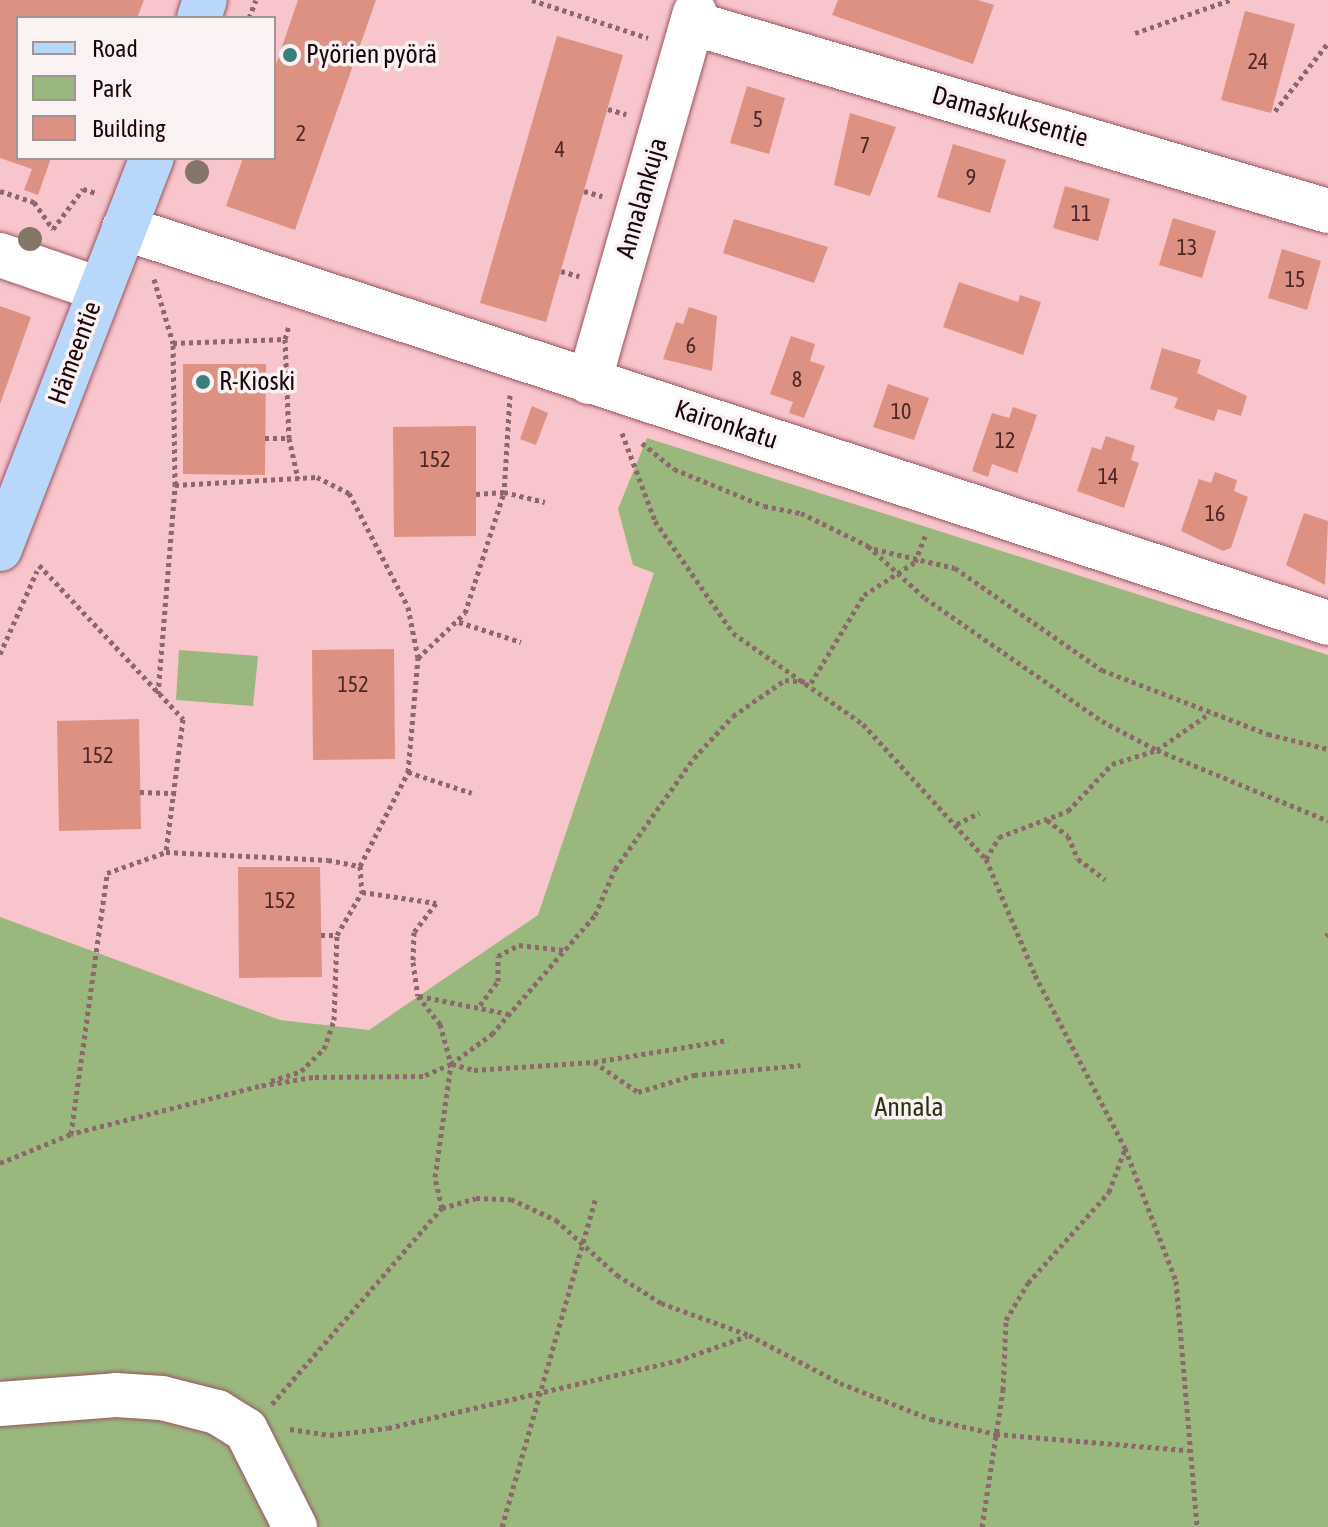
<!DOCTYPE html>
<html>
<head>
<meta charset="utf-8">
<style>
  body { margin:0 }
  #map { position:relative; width:1328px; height:1527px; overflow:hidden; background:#f7c5cb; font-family:"Asap Condensed",sans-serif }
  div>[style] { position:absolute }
  .green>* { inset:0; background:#9ab87e }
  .building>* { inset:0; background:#dc9183 }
  .path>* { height:5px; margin-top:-2.5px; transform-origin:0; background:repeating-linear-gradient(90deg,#8c676c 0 4px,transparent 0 8px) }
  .roads { filter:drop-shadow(0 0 2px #9b5460) drop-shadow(0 0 2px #9b5460) }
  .minor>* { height:44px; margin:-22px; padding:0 22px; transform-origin:22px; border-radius:22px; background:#fff }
  .major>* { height:44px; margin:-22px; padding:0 22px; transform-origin:22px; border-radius:22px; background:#b8d8fb }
  .trees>* { width:24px; height:24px; margin:-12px; border-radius:50%; background:#847666 }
  .dots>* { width:22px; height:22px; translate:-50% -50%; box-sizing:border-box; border:4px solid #fbf2f3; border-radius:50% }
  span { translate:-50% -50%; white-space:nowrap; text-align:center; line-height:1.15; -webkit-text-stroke:7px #fbf2f3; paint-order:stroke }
  .number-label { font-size:22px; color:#4d2727 }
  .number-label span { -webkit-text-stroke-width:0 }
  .poi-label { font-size:26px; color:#1d0408 }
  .left { translate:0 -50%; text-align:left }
  .street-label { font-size:26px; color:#1d0408 }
  .park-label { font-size:26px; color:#253513 }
  .legend { position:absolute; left:16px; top:16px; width:260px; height:144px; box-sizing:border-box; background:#fbf2f3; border:2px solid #a29395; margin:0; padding:10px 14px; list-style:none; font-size:24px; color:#1d0408 }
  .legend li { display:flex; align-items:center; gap:16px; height:40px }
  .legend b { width:40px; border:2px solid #a29395 }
</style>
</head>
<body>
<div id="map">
  <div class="green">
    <i style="clip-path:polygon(647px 438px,1328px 655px,1328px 1527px,0 1527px,0 917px,280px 1020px,369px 1030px,538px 915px,654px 573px,633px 565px,618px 509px)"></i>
    <i style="clip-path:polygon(179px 650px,258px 656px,253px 706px,176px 700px)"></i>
  </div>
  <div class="building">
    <i style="clip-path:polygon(0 0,144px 0,137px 18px,18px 18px,18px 158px,51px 158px,38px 195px,24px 190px,32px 169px,0 158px)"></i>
    <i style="clip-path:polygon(298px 0,376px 0,295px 230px,226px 206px,243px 158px,274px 158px,274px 70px)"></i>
    <i style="clip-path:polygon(838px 0,978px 0,994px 5px,973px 64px,832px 15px)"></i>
    <i style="clip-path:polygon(1245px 11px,1295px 24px,1271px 113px,1221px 100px)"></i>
    <i style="clip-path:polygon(557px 36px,623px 55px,546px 322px,480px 303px)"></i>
    <i style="clip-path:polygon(747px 86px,785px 98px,769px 154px,730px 143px)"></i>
    <i style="clip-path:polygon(850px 113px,896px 127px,870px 196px,834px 185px)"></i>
    <i style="clip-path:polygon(953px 144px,1006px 160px,990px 213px,937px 197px)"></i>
    <i style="clip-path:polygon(1065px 186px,1110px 199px,1098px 241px,1053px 228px)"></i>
    <i style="clip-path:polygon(1173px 218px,1216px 231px,1202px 278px,1159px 265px)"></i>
    <i style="clip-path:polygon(734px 219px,828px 247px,814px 283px,723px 253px)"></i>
    <i style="clip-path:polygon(1282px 249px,1321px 261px,1307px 310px,1268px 298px)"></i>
    <i style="clip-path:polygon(959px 282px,1018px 302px,1020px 295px,1041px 302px,1023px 355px,943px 327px)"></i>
    <i style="clip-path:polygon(0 306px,31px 317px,0 404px)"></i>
    <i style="clip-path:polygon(689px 307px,717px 316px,712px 371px,663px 359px,676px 322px,683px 324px)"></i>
    <i style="clip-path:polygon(791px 336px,815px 344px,810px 361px,825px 366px,804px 418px,789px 413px,793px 402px,770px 394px)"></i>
    <i style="clip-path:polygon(1162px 348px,1201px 360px,1197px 373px,1247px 396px,1241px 416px,1218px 409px,1214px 421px,1174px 408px,1178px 398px,1150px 389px)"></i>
    <i style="clip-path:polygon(183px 364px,266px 364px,265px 475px,183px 474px)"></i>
    <i style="clip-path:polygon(888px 384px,929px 398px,914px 440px,873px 427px)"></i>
    <i style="clip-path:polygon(532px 406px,548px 413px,536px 445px,520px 439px)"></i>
    <i style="clip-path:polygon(1013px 407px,1037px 415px,1017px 473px,992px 464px,988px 477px,972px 471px,992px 413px,1009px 418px)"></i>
    <i style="clip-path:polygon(476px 426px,476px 536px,394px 537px,393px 427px)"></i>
    <i style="clip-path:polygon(1106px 436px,1135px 446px,1131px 460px,1139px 463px,1124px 508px,1077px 491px,1092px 447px,1101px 450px)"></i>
    <i style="clip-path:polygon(1215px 472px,1237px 480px,1234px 491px,1248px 497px,1231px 548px,1223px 551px,1181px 531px,1199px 479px,1211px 483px)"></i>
    <i style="clip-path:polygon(1304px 513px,1328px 521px,1325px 585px,1286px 565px)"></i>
    <i style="clip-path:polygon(394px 649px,395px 759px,313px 760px,312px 650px)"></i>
    <i style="clip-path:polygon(139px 719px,141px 829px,59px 831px,57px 721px)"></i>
    <i style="clip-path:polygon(238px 867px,320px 867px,322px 977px,239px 978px)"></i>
  </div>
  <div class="path">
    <i style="left:532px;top:0;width:122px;rotate:18.1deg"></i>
    <i style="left:249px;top:18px;width:19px;rotate:-69deg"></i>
    <i style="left:1135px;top:33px;width:101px;rotate:-19.2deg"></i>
    <i style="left:608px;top:109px;width:19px;rotate:16deg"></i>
    <i style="left:1275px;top:111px;width:86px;rotate:-52.1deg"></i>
    <i style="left:0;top:191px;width:36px;rotate:18deg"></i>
    <i style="left:34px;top:202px;width:33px;rotate:55deg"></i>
    <i style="left:584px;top:191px;width:19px;rotate:16deg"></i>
    <i style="left:53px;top:229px;width:50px;rotate:-53.1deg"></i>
    <i style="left:83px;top:189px;width:14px;rotate:17deg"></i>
    <i style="left:561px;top:271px;width:19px;rotate:16deg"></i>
    <i style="left:154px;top:279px;width:67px;rotate:73.5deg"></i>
    <i style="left:173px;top:343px;width:112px;rotate:-2deg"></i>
    <i style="left:285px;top:339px;width:15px;rotate:-74deg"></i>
    <i style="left:285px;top:339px;width:99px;rotate:87.7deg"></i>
    <i style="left:289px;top:438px;width:42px;rotate:77.6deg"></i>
    <i style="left:510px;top:395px;width:97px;rotate:93.5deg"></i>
    <i style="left:504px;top:492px;width:42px;rotate:13.7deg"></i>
    <i style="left:622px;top:433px;width:94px;rotate:69.4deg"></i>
    <i style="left:655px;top:521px;width:136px;rotate:55.1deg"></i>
    <i style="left:733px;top:633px;width:159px;rotate:35deg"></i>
    <i style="left:863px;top:724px;width:183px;rotate:47.7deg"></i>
    <i style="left:986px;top:859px;width:126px;rotate:67.1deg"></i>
    <i style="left:1035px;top:975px;width:195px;rotate:62.5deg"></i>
    <i style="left:1125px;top:1148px;width:142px;rotate:69deg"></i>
    <i style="left:1176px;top:1281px;width:247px;rotate:85.1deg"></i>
    <i style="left:265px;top:438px;width:24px"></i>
    <i style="left:642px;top:443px;width:41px;rotate:39.1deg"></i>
    <i style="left:674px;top:469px;width:97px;rotate:22.3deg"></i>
    <i style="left:764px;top:506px;width:38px;rotate:11deg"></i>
    <i style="left:801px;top:513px;width:75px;rotate:26.2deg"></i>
    <i style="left:868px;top:546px;width:77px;rotate:42.4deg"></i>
    <i style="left:925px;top:598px;width:216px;rotate:34.8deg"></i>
    <i style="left:1102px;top:721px;width:62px;rotate:27.8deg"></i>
    <i style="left:1157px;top:750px;width:185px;rotate:22.5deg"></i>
    <i style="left:175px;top:485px;width:142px;rotate:-3.2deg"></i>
    <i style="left:317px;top:477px;width:36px;rotate:27deg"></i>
    <i style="left:349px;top:493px;width:128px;rotate:62.6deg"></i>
    <i style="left:408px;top:607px;width:52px;rotate:78.9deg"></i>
    <i style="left:874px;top:549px;width:83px;rotate:13.2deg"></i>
    <i style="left:955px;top:568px;width:179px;rotate:34.8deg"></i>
    <i style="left:1102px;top:670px;width:178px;rotate:21.1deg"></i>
    <i style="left:1268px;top:734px;width:62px;rotate:14deg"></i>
    <i style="left:39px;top:565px;width:211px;rotate:46.9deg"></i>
    <i style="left:183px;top:719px;width:134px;rotate:97.3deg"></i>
    <i style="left:459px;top:622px;width:65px;rotate:17.9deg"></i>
    <i style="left:0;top:654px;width:91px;rotate:-66deg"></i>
    <i style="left:811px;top:683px;width:103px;rotate:-58.9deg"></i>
    <i style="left:864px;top:595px;width:61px;rotate:-32.9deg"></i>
    <i style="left:915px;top:562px;width:31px;rotate:-69deg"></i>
    <i style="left:158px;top:694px;width:210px;rotate:-85.3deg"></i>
    <i style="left:175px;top:485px;width:142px;rotate:-90.8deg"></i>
    <i style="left:408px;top:772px;width:114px;rotate:-85deg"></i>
    <i style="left:418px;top:658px;width:65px;rotate:-43.8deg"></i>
    <i style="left:465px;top:613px;width:127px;rotate:-72.1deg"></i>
    <i style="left:504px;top:492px;width:28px;rotate:176deg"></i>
    <i style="left:140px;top:792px;width:37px;rotate:2deg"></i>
    <i style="left:1047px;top:820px;width:26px;rotate:37deg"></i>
    <i style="left:1068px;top:836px;width:25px;rotate:67deg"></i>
    <i style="left:1078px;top:859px;width:34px;rotate:37deg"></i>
    <i style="left:957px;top:824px;width:25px;rotate:-27deg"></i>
    <i style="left:986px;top:859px;width:26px;rotate:-59deg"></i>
    <i style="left:999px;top:837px;width:74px;rotate:-20.6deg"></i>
    <i style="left:1068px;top:811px;width:64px;rotate:-46.9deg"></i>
    <i style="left:1112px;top:764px;width:47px;rotate:-17.3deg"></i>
    <i style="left:1157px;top:750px;width:65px;rotate:-34.9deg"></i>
    <i style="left:360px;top:866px;width:106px;rotate:-62.9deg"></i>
    <i style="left:408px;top:772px;width:67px;rotate:18.2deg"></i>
    <i style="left:321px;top:935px;width:16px"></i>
    <i style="left:337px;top:935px;width:50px;rotate:-59.8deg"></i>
    <i style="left:1326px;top:936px;width:3px;rotate:-45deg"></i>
    <i style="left:419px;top:996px;width:92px;rotate:11.3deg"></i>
    <i style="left:480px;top:1005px;width:30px;rotate:-53deg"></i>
    <i style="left:498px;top:981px;width:25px;rotate:-90deg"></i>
    <i style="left:498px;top:956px;width:24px;rotate:-28deg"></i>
    <i style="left:519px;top:945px;width:45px;rotate:6.3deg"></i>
    <i style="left:594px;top:1062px;width:53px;rotate:34.3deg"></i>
    <i style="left:638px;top:1092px;width:59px;rotate:-16.9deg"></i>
    <i style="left:694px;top:1075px;width:107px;rotate:-5.3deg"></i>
    <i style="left:452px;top:1064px;width:23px;rotate:15deg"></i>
    <i style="left:474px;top:1070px;width:120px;rotate:-3.8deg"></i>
    <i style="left:594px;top:1062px;width:136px;rotate:-9.3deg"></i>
    <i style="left:271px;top:1081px;width:32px;rotate:-18deg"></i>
    <i style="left:301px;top:1071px;width:32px;rotate:-44deg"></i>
    <i style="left:324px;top:1049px;width:31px;rotate:-71deg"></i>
    <i style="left:334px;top:1020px;width:85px;rotate:-88deg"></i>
    <i style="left:0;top:1163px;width:77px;rotate:-22.2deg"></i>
    <i style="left:71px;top:1134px;width:263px;rotate:-82.1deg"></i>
    <i style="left:107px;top:873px;width:63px;rotate:-19.6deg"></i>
    <i style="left:166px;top:852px;width:162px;rotate:2.8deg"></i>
    <i style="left:328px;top:860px;width:33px;rotate:11deg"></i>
    <i style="left:360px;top:866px;width:26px;rotate:86deg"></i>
    <i style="left:362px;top:892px;width:75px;rotate:8.5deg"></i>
    <i style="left:436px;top:903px;width:36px;rotate:127deg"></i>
    <i style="left:414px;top:932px;width:30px;rotate:92deg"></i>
    <i style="left:413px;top:962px;width:34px;rotate:82deg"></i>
    <i style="left:418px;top:996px;width:36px;rotate:52deg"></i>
    <i style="left:440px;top:1024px;width:41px;rotate:74.6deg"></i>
    <i style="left:451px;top:1064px;width:30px;rotate:157deg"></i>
    <i style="left:423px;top:1076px;width:110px;rotate:179.5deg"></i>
    <i style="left:313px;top:1077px;width:55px;rotate:170.5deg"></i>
    <i style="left:259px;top:1086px;width:194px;rotate:165.7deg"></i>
    <i style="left:442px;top:1208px;width:32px;rotate:-103deg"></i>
    <i style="left:435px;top:1177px;width:114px;rotate:-81.9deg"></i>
    <i style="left:451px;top:1064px;width:51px;rotate:-36.2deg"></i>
    <i style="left:492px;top:1034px;width:157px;rotate:-49.1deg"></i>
    <i style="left:595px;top:915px;width:50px;rotate:-66.5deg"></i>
    <i style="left:615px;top:869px;width:136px;rotate:-54.6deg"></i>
    <i style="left:694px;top:758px;width:57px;rotate:-47.1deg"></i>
    <i style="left:733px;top:716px;width:63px;rotate:-34.7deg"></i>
    <i style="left:785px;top:680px;width:21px;rotate:5deg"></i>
    <i style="left:272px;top:1404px;width:259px;rotate:-49.1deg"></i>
    <i style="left:442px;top:1208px;width:35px;rotate:-16deg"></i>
    <i style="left:476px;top:1198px;width:35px;rotate:2deg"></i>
    <i style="left:511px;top:1199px;width:50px;rotate:25deg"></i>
    <i style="left:556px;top:1220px;width:82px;rotate:42deg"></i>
    <i style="left:617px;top:1275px;width:52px;rotate:32.5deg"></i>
    <i style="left:661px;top:1303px;width:94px;rotate:20deg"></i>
    <i style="left:749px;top:1335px;width:103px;rotate:27.8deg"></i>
    <i style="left:840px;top:1383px;width:98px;rotate:21.6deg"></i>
    <i style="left:931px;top:1419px;width:67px;rotate:13deg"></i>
    <i style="left:996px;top:1434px;width:193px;rotate:4.8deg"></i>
    <i style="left:290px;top:1429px;width:40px;rotate:8.5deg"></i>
    <i style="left:330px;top:1435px;width:58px;rotate:-6.9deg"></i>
    <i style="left:388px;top:1428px;width:297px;rotate:-13.1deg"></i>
    <i style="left:677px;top:1361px;width:74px;rotate:-19.7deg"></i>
    <i style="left:502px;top:1527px;width:342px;rotate:-74.1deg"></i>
    <i style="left:982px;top:1527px;width:139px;rotate:-81.3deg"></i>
    <i style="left:1003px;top:1390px;width:70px;rotate:-87.5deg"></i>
    <i style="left:1006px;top:1320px;width:43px;rotate:-59.3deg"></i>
    <i style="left:1028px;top:1283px;width:122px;rotate:-48.3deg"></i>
    <i style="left:1109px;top:1192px;width:46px;rotate:-69.6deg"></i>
  </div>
  <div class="roads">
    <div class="minor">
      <i style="left:692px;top:23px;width:663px;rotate:16.47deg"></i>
      <i style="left:124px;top:228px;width:1267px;rotate:18.16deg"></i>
      <i style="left:0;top:255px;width:105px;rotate:19deg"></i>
      <i style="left:589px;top:382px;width:384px;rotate:-74deg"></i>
      <i style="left:0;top:1404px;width:116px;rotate:-4.4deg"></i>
      <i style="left:116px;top:1395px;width:46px;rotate:3.7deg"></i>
      <i style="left:162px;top:1398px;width:57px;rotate:14.3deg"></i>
      <i style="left:217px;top:1412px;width:34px;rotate:32deg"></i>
      <i style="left:246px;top:1430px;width:109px;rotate:63.2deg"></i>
    </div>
    <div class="major">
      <i style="left:199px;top:18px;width:19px;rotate:-72deg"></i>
      <i style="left:0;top:549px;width:420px;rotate:-68.8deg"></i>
    </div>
  </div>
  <div class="trees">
    <i style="left:197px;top:172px"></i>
    <i style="left:30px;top:239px"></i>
  </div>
  <div class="dots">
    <i style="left:290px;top:55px;background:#39807d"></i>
    <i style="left:203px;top:382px;background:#39807d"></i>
  </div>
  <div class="number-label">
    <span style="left:1258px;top:62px">24</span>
    <span style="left:758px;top:120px">5</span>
    <span style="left:301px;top:134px">2</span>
    <span style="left:865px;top:146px">7</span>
    <span style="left:560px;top:150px">4</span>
    <span style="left:971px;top:178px">9</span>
    <span style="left:1081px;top:214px">11</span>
    <span style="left:1187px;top:248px">13</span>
    <span style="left:1295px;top:280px">15</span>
    <span style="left:691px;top:346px">6</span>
    <span style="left:797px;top:380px">8</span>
    <span style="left:901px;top:412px">10</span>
    <span style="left:1005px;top:441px">12</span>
    <span style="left:435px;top:460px">152</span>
    <span style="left:1108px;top:477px">14</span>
    <span style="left:1215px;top:514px">16</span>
    <span style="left:353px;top:685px">152</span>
    <span style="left:98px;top:756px">152</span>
    <span style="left:280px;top:901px">152</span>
  </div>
  <div class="poi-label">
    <span class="left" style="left:306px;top:55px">Pyörien pyörä</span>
    <span class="left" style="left:219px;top:382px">R-Kioski</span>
  </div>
  <div class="street-label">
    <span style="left:1010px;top:117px;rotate:16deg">Damaskuksentie</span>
    <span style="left:642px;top:198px;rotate:-74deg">Annalankuja</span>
    <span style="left:75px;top:353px;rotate:-70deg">Hämeentie</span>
    <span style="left:726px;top:425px;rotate:18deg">Kaironkatu</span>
  </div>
  <div class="park-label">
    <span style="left:909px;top:1108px">Annala</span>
  </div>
  <ul class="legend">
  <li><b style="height:10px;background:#b8d8fb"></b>Road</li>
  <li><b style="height:22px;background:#9ab87e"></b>Park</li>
  <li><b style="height:22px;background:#dc9183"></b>Building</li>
  </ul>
</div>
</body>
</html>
